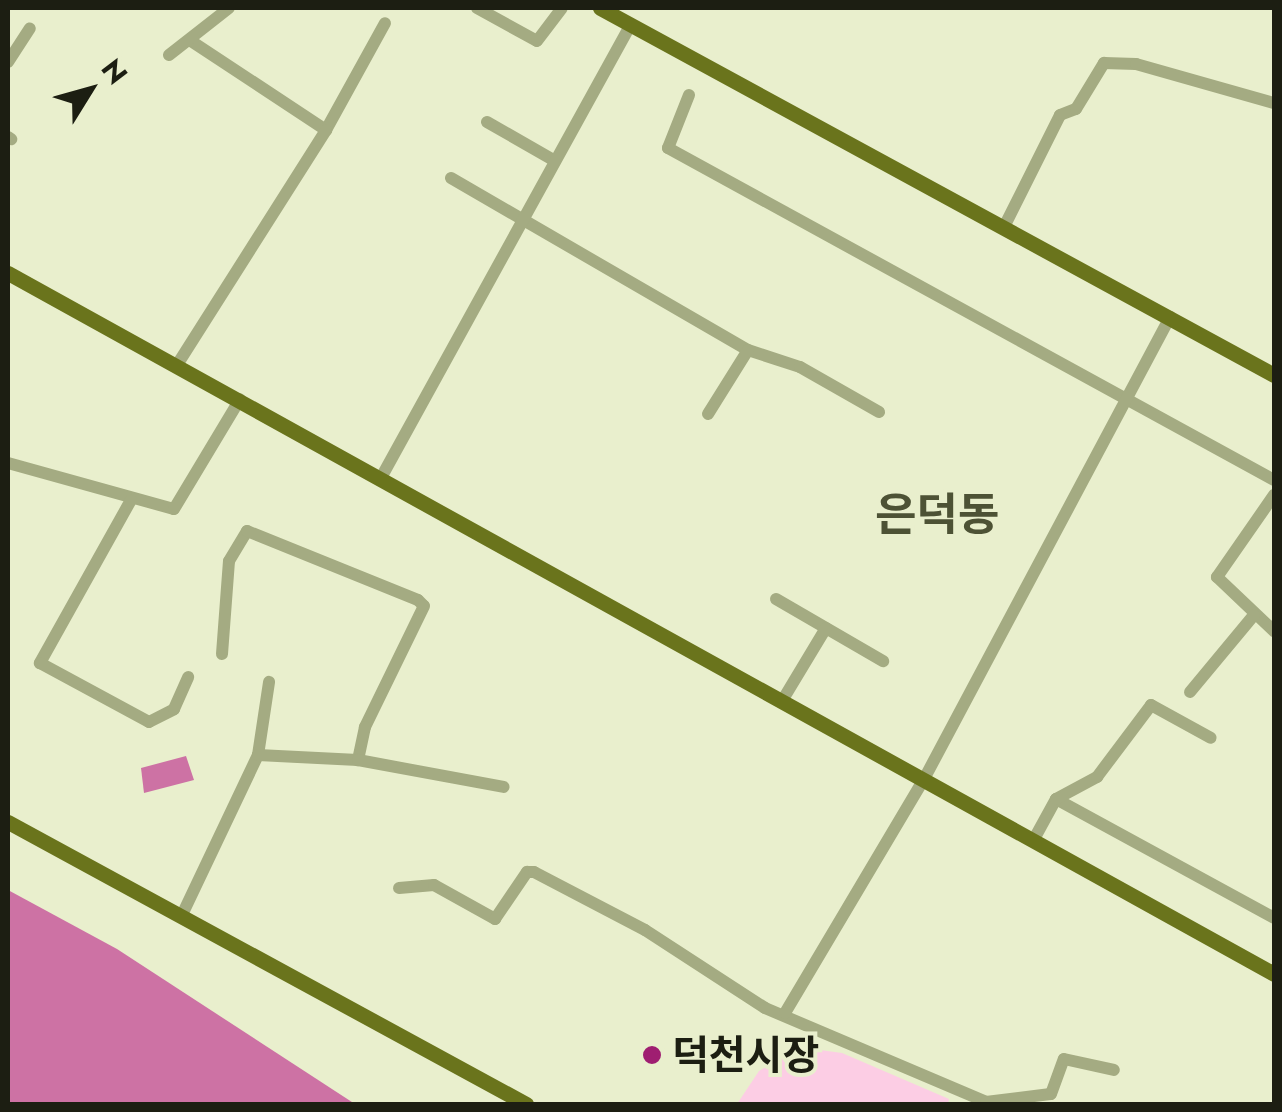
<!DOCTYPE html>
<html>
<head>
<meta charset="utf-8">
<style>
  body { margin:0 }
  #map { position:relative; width:1282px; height:1112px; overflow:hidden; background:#e9efcd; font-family:Jost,"Noto Sans KR",sans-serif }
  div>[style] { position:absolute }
  .green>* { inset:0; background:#fccde4 }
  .water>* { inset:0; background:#cd72a4 }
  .minor>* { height:12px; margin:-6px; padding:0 6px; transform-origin:6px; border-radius:6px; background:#a4ab82 }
  .major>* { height:15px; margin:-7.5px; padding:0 7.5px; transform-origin:7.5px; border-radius:7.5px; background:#6a741c }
  .dots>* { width:28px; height:28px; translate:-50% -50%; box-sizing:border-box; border:5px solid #e9efcd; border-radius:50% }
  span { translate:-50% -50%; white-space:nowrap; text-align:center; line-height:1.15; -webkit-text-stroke:8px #e9efcd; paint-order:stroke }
  .poi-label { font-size:40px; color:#1c1e12; font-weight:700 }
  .left { translate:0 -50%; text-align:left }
  .quarter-label { font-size:45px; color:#4d5235; font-weight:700 }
  .frame { position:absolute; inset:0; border:10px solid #1c1e12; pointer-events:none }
  .north { position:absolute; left:40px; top:40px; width:100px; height:100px; -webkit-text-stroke:8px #e9efcd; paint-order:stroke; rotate:53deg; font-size:28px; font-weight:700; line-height:40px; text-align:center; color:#1c1e12 }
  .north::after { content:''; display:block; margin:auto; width:35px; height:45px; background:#1c1e12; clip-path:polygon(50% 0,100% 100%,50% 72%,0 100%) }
</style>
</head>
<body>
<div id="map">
  <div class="green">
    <i style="clip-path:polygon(798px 1047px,842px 1053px,949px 1099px,948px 1104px,737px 1104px,759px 1071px)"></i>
  </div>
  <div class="water">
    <i style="clip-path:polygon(186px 756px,194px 780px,144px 793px,141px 768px)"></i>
    <i style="clip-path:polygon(8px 890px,117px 949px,355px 1104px,8px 1104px)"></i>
  </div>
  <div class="minor">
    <i style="left:477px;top:8px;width:68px;rotate:28.8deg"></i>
    <i style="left:537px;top:41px;width:41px;rotate:-52.9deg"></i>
    <i style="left:191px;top:41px;width:162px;rotate:33.4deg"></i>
    <i style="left:326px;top:130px;width:122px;rotate:-61.1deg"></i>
    <i style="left:169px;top:55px;width:76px;rotate:-38.1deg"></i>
    <i style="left:8px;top:62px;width:40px;rotate:-57.1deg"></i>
    <i style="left:689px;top:95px;width:57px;rotate:111.6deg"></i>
    <i style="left:668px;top:148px;width:691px;rotate:28.72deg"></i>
    <i style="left:487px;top:122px;width:78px;rotate:29.8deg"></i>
    <i style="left:8px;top:137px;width:4px;rotate:34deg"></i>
    <i style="left:451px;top:178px;width:343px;rotate:30.1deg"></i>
    <i style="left:748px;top:350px;width:55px;rotate:18.1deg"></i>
    <i style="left:800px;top:367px;width:91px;rotate:29.7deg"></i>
    <i style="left:1004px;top:227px;width:125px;rotate:-63.4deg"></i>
    <i style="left:1060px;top:115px;width:17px;rotate:-21deg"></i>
    <i style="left:1076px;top:109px;width:54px;rotate:-58.7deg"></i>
    <i style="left:1104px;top:63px;width:32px;rotate:2deg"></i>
    <i style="left:1136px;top:64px;width:143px;rotate:15.8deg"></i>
    <i style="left:177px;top:365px;width:278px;rotate:-57.6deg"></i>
    <i style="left:708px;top:414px;width:75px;rotate:-58deg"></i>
    <i style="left:8px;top:463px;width:172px;rotate:15.5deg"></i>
    <i style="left:174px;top:509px;width:128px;rotate:-59deg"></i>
    <i style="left:382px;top:476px;width:516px;rotate:-61.15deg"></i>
    <i style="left:1274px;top:495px;width:100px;rotate:124.8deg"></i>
    <i style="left:1217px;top:577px;width:79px;rotate:43.5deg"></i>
    <i style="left:131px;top:500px;width:187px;rotate:119.2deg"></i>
    <i style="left:40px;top:663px;width:124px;rotate:28.4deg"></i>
    <i style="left:149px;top:722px;width:28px;rotate:-27deg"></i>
    <i style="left:174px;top:709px;width:35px;rotate:-66deg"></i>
    <i style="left:776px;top:599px;width:124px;rotate:30.1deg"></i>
    <i style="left:222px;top:654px;width:93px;rotate:-85.7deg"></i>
    <i style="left:229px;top:561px;width:35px;rotate:-59deg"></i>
    <i style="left:247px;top:531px;width:184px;rotate:22deg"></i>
    <i style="left:418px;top:600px;width:8px;rotate:45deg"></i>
    <i style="left:424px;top:606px;width:135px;rotate:116deg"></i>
    <i style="left:365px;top:727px;width:34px;rotate:102deg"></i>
    <i style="left:1190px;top:692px;width:100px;rotate:-50.3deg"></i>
    <i style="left:782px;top:701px;width:85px;rotate:-58.9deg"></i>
    <i style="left:258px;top:755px;width:74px;rotate:-81.4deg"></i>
    <i style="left:1056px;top:799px;width:248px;rotate:28.6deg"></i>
    <i style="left:1033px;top:841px;width:48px;rotate:-61.3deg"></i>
    <i style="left:1056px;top:799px;width:47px;rotate:-28.2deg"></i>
    <i style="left:1097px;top:777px;width:90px;rotate:-53.1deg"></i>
    <i style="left:1151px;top:705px;width:68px;rotate:28.8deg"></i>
    <i style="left:399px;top:888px;width:35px;rotate:-5deg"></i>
    <i style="left:434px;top:885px;width:70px;rotate:29.1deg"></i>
    <i style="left:495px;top:919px;width:57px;rotate:-55.8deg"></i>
    <i style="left:527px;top:872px;width:7px"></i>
    <i style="left:534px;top:872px;width:125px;rotate:27.6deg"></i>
    <i style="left:645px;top:930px;width:143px;rotate:33deg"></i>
    <i style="left:765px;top:1008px;width:240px;rotate:23deg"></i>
    <i style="left:986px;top:1102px;width:65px;rotate:-7deg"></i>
    <i style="left:1051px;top:1094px;width:37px;rotate:-70deg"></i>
    <i style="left:1064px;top:1059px;width:51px;rotate:12.4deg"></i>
    <i style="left:182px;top:915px;width:177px;rotate:-64.6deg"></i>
    <i style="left:258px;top:755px;width:100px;rotate:2.9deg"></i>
    <i style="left:358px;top:760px;width:148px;rotate:10.5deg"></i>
    <i style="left:785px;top:1013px;width:270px;rotate:-59.3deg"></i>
    <i style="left:923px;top:781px;width:526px;rotate:-61.97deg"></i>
  </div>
  <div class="major">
    <i style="left:600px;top:8px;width:767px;rotate:28.57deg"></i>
    <i style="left:8px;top:273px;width:1447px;rotate:28.97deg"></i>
    <i style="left:8px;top:822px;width:590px;rotate:28.56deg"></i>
  </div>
  <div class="dots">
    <i style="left:652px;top:1055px;background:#9f1e71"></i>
  </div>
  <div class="poi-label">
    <span class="left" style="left:672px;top:1055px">덕천시장</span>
  </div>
  <div class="quarter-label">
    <span style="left:937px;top:515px">은덕동</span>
  </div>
  <div class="frame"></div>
  <div class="north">N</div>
</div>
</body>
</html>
